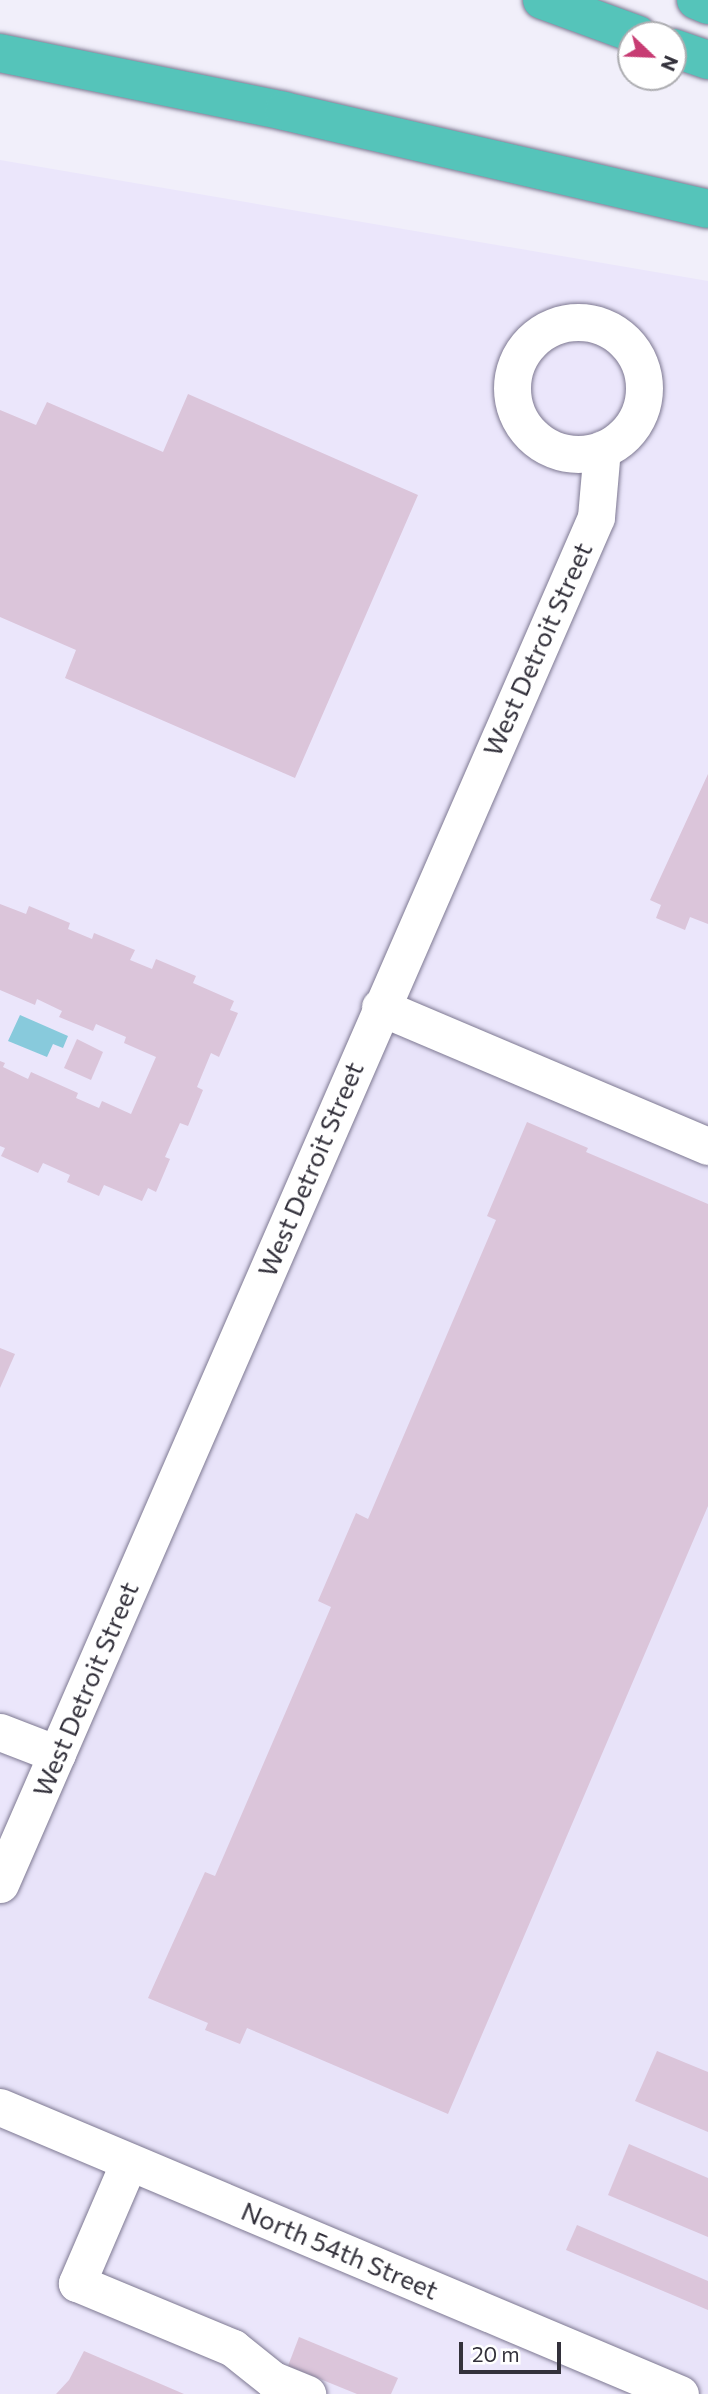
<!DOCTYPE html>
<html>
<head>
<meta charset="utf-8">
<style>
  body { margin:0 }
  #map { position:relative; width:708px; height:2394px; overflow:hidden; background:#f1effa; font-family:Commissioner,sans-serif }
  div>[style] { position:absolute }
  .built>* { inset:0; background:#ebe6fb }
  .industrial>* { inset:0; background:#e8e3f9 }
  .water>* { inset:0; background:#88cadc }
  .building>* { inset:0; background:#dbc5da }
  .roads { filter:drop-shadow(0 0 2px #7e7992) drop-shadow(0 0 2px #7e7992) }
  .minor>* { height:37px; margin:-18.5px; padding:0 18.5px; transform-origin:18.5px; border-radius:18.5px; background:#fff }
  .minor>.ring { margin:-18.5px; padding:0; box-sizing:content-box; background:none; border:37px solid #fff; border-radius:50% }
  .highway>* { height:38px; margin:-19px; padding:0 19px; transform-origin:19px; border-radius:19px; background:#55c4ba }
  span { translate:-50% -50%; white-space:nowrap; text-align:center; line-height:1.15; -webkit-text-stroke:7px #fff; paint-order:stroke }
  .street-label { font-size:26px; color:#33313b }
  .north { position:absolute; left:617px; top:21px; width:70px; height:70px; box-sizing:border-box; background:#fff; border:2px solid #adadb1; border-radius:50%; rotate:113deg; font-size:19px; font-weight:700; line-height:28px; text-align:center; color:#33313b }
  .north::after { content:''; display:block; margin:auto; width:24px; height:32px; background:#c73c73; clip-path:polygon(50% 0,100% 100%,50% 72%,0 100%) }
  .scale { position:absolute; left:459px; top:2342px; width:102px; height:32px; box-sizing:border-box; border:4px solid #33313b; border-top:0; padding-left:9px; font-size:21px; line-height:24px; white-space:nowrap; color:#33313b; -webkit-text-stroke:5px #fff; paint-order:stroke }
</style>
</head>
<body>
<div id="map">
  <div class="built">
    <i style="clip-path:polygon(0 160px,708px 281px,708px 1146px,0 1884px)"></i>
    <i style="clip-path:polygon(0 2107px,680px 2394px,0 2394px)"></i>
  </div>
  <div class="industrial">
    <i style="clip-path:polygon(380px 1007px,708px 1146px,708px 2394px,680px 2394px,0 2107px,0 1884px)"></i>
  </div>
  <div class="water">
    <i style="clip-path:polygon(20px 1015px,68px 1036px,63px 1048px,53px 1044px,47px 1057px,8px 1041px)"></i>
  </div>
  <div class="building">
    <i style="clip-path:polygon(188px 394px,418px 495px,295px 778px,65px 678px,76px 650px,0 617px,0 410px,36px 425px,47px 402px,163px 452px)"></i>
    <i style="clip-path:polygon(708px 774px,708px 924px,690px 917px,685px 930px,656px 918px,661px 905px,650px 900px)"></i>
    <i style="clip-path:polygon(0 904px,26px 914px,29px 906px,70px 923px,68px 929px,92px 939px,94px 933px,135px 950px,130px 960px,152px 969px,156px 959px,196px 976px,193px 983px,234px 1001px,230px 1010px,238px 1013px,219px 1057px,211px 1053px,197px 1087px,203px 1090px,188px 1126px,180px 1123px,165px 1157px,170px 1159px,156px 1192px,148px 1188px,142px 1201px,104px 1185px,99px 1196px,67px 1182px,70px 1175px,43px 1163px,38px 1173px,1px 1156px,5px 1148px,0 1146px,0 1061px,5px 1063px,3px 1067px,28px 1079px,31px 1072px,78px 1093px,76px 1098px,99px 1108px,102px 1101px,131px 1114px,156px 1057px,124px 1043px,126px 1037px,96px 1024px,93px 1031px,59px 1017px,62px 1011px,37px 999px,35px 1005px,0 990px)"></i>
    <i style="clip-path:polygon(77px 1039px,103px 1052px,91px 1080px,64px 1068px)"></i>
    <i style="clip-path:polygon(527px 1122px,588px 1148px,586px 1152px,708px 1204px,708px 1506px,448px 2114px,247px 2028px,240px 2044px,205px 2030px,208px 2023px,148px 1998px,205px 1872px,215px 1876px,331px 1607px,318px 1601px,356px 1513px,368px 1519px,496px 1220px,487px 1216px)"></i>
    <i style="clip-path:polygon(0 1348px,15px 1354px,0 1388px)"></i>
    <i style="clip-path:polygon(657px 2051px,708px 2072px,708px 2132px,635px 2101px)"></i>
    <i style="clip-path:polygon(629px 2144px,708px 2178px,708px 2237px,608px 2195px)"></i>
    <i style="clip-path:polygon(577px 2225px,708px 2281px,708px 2310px,566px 2250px)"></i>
    <i style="clip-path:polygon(299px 2337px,398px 2378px,391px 2394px,357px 2394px,288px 2366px)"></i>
    <i style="clip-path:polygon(84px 2351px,184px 2394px,56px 2394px,69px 2380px)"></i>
  </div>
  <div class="roads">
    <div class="minor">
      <i class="ring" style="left:512px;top:322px;width:95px;height:95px"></i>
      <i style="left:380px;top:1007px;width:356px;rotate:23deg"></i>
      <i style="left:0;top:1732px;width:61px;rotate:21.1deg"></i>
      <i style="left:0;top:1884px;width:1491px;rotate:-66.44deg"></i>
      <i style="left:596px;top:517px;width:68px;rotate:-85deg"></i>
      <i style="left:0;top:2107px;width:738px;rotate:22.88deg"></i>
      <i style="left:129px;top:2162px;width:132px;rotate:113.3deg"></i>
      <i style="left:77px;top:2283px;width:169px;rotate:22.6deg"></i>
      <i style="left:233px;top:2348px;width:51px;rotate:38.7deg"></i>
      <i style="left:273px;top:2380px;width:37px;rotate:22deg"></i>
    </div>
    <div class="highway">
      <i style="left:542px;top:0;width:102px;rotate:20deg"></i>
      <i style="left:696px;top:0;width:13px;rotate:23deg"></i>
      <i style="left:673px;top:48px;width:37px;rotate:19deg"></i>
      <i style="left:0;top:53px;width:290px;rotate:11.5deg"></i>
      <i style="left:284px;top:111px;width:435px;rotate:13deg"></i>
    </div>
  </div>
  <div class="street-label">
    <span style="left:537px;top:649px;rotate:-66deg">West Detroit Street</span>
    <span style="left:310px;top:1169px;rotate:-67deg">West Detroit Street</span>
    <span style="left:85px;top:1689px;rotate:-67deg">West Detroit Street</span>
    <span style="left:340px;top:2250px;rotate:23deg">North 54th Street</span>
  </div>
  <div class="north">N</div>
  <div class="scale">20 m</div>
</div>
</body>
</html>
